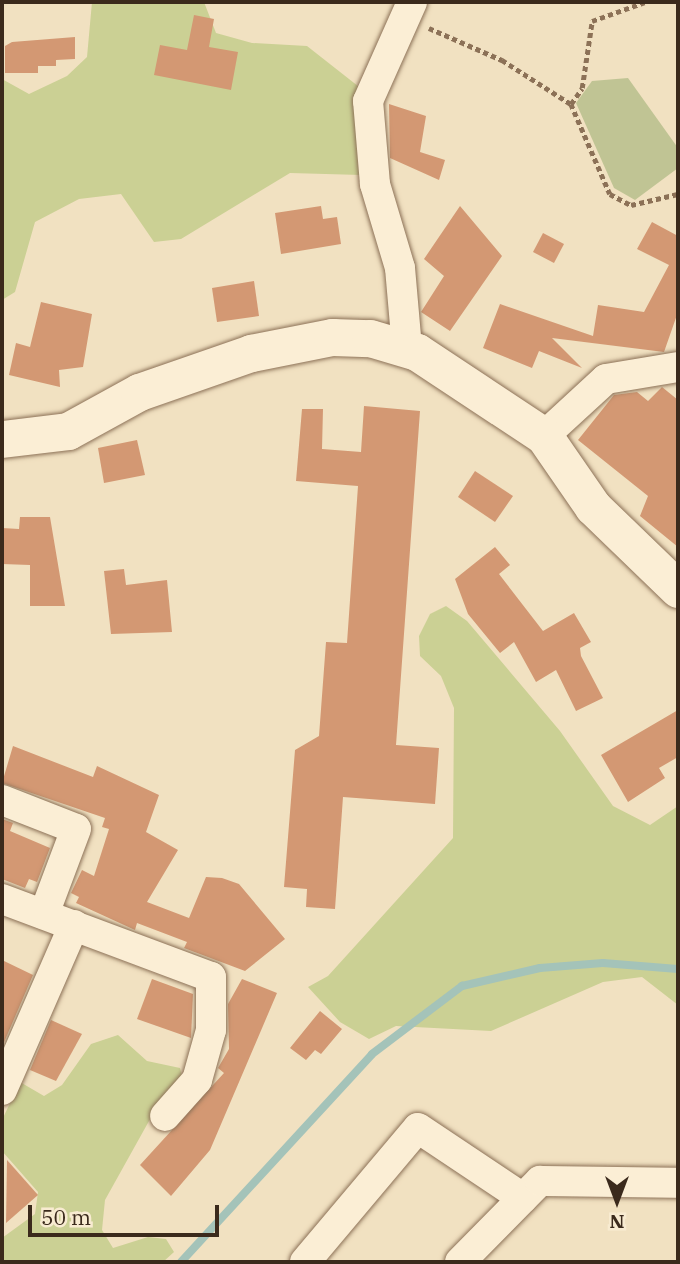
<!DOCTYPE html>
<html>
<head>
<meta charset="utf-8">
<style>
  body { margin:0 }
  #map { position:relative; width:680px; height:1264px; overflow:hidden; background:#f1e1c1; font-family:"IBM Plex Serif",serif }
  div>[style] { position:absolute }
  .green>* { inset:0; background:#cbd094 }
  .cemetery>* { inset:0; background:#c0c494 }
  .stream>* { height:8px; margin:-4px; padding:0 4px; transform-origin:4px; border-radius:4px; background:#a4c3b9 }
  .building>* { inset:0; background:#d39873 }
  .path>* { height:4.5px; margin-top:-2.25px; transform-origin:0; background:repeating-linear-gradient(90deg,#8c7157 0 5px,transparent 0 8.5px) }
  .roads { filter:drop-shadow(0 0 2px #8c7157) drop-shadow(0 0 2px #8c7157) }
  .minor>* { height:30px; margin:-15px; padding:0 15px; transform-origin:15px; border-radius:15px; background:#fbeed5 }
  .tertiary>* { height:37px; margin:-18.5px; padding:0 18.5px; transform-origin:18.5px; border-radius:18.5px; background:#fbeed5 }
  span { translate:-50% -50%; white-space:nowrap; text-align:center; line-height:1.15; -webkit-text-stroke:5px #f8ebd1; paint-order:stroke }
  .frame { position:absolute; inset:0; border:4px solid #3b2a1c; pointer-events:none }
  .north { position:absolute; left:582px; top:1166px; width:70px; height:70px; -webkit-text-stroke:5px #f8ebd1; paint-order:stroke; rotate:180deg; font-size:19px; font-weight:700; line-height:28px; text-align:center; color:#3b2a1c }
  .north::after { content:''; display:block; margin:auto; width:24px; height:32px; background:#3b2a1c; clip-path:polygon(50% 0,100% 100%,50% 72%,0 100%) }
  .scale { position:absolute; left:28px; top:1205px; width:191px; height:32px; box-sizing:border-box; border:4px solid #3b2a1c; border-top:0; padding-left:9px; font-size:21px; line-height:24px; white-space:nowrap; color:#3b2a1c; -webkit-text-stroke:5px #f8ebd1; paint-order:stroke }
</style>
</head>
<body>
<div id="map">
  <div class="green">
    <i style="clip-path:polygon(92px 2px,204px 2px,216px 33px,252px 43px,307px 46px,363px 90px,361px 175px,290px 173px,181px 239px,154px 242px,121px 194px,79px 199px,35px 222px,15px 292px,2px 300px,2px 79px,29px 94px,67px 76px,87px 57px)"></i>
    <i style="clip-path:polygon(446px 606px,467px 621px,560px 731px,613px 806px,650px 825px,678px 806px,678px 1005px,642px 977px,603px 982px,491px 1031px,396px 1026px,369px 1039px,340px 1022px,308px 987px,328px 976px,453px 838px,454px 708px,441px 676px,420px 656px,419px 636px,430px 614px)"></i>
    <i style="clip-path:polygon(118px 1035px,147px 1061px,180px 1068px,183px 1081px,149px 1121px,105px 1200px,102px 1230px,113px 1248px,148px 1237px,166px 1239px,174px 1252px,163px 1262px,2px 1262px,2px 1238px,35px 1214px,38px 1192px,2px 1151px,2px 1120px,20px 1082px,44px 1096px,62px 1085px,91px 1044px)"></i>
  </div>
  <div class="cemetery">
    <i style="clip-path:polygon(628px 78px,678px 148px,678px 168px,635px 200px,614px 188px,576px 103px,592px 81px)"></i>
  </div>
  <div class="stream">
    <i style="left:181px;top:1262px;width:282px;rotate:-47.4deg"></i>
    <i style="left:372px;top:1054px;width:113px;rotate:-37.1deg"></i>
    <i style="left:462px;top:986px;width:80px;rotate:-13deg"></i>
    <i style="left:540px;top:968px;width:63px;rotate:-4.5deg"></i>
    <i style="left:603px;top:963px;width:75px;rotate:4.6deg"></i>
  </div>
  <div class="building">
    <i style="clip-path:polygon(194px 15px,214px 19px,209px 47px,238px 52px,231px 90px,154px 75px,160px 45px,187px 50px)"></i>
    <i style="clip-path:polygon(75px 37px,75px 59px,56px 60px,56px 66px,38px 66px,38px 73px,5px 73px,5px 46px,12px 42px)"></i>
    <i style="clip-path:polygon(389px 104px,426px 116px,420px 152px,445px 160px,439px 180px,390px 158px)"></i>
    <i style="clip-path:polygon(321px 206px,323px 219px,337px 217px,341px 244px,281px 254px,275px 213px)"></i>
    <i style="clip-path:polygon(460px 206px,502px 256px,450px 331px,421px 312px,444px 276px,424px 259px)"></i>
    <i style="clip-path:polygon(652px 222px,678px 236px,678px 312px,664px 352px,552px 338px,582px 368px,539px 351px,532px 368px,483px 348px,500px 304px,593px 336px,598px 305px,644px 312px,669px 265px,637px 249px)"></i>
    <i style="clip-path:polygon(543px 233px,564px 244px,554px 263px,533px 252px)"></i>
    <i style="clip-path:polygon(254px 281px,259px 316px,217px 322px,212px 288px)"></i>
    <i style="clip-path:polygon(41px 302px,92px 314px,83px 367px,59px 370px,60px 387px,9px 375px,16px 343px,30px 347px)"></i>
    <i style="clip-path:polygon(662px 387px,678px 400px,678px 547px,640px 516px,648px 496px,578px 440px,614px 395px,637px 392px,648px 401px)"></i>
    <i style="clip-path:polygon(364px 406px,420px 411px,396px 745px,439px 748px,435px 804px,343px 797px,335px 909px,306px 907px,307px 889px,284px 887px,295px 750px,319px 736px,326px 642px,347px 643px,358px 486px,296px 481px,302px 409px,323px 409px,322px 449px,361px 452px)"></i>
    <i style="clip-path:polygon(137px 440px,145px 475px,104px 483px,98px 448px)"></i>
    <i style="clip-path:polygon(475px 471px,513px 496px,495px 522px,458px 497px)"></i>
    <i style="clip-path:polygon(20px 517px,50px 517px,65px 606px,30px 606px,30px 565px,2px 564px,2px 528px,19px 529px)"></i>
    <i style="clip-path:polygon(495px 547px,510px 565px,499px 574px,543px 631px,574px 613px,591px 642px,580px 648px,581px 656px,603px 698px,576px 711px,556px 670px,536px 682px,514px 642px,500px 653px,468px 614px,455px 579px)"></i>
    <i style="clip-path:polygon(124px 569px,126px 585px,167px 580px,172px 632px,111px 634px,104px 571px)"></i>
    <i style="clip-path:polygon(678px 710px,678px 757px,659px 768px,665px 778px,628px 802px,601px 755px)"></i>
    <i style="clip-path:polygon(13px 746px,93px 777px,97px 766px,159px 795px,146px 832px,178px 850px,147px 902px,189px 918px,206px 877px,222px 878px,239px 884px,285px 939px,245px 971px,184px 948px,187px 942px,137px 923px,135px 930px,76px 903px,79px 897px,71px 893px,82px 870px,94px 876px,109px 829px,102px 827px,105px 818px,2px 783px)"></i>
    <i style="clip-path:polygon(2px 819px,13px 823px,10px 831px,50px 848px,37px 882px,29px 879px,25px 888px,2px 879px)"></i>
    <i style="clip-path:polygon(2px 960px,33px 975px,2px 1047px)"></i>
    <i style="clip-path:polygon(152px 979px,193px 994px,191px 1038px,137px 1019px)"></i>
    <i style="clip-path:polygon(242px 979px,277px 993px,210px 1150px,171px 1196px,140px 1165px,224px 1073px,218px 1068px,229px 1049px,228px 1004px)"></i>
    <i style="clip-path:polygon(320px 1011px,342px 1029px,321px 1054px,315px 1050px,306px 1060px,290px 1048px)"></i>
    <i style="clip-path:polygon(51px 1020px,82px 1034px,56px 1081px,30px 1070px)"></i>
    <i style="clip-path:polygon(7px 1160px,38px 1195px,6px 1223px)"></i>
  </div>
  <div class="path">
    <i style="left:429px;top:28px;width:80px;rotate:23.7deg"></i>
    <i style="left:502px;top:60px;width:82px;rotate:32.5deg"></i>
    <i style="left:571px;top:104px;width:98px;rotate:66.6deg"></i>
    <i style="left:610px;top:194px;width:24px;rotate:28deg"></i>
    <i style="left:631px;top:205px;width:48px;rotate:-13.2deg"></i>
    <i style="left:571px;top:104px;width:19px;rotate:-55deg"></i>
    <i style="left:582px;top:88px;width:68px;rotate:-81.5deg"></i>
    <i style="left:592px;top:21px;width:56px;rotate:-19.7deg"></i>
  </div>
  <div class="roads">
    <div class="minor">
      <i style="left:407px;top:348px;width:80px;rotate:-95deg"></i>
      <i style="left:400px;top:268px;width:88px;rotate:-106.6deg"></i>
      <i style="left:375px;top:184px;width:83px;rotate:-94.8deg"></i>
      <i style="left:368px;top:101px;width:108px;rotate:-66deg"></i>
      <i style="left:544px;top:436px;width:84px;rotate:-42.6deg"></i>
      <i style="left:606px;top:379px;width:73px;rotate:-9.5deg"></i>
      <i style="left:2px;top:800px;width:79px;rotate:21.4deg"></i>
      <i style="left:76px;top:829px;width:91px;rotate:110.6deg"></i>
      <i style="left:2px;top:899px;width:223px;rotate:20.5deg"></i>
      <i style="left:211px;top:977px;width:53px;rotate:90deg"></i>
      <i style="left:211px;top:1030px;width:52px;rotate:105.6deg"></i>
      <i style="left:197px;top:1080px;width:48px;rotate:131.6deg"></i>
      <i style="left:2px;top:1090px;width:180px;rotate:-66.4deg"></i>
      <i style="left:305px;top:1262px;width:175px;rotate:-49.9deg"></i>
      <i style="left:418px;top:1128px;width:126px;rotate:33.7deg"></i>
      <i style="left:460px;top:1262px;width:114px;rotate:-45.4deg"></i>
      <i style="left:540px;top:1181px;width:138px;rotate:0.8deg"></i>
    </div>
    <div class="tertiary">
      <i style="left:2px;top:439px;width:66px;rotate:-6.9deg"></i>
      <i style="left:68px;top:431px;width:81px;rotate:-28.8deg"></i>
      <i style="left:139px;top:392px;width:119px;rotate:-19.2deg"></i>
      <i style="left:251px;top:353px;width:83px;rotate:-11.2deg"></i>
      <i style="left:332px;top:337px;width:38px;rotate:2deg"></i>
      <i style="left:370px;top:338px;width:49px;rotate:16.6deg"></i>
      <i style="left:417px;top:352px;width:152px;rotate:33.5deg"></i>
      <i style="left:544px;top:436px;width:86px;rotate:55.4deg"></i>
      <i style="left:593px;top:507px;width:118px;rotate:44deg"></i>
    </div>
  </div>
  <div class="frame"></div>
  <div class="north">N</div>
  <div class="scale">50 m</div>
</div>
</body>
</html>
